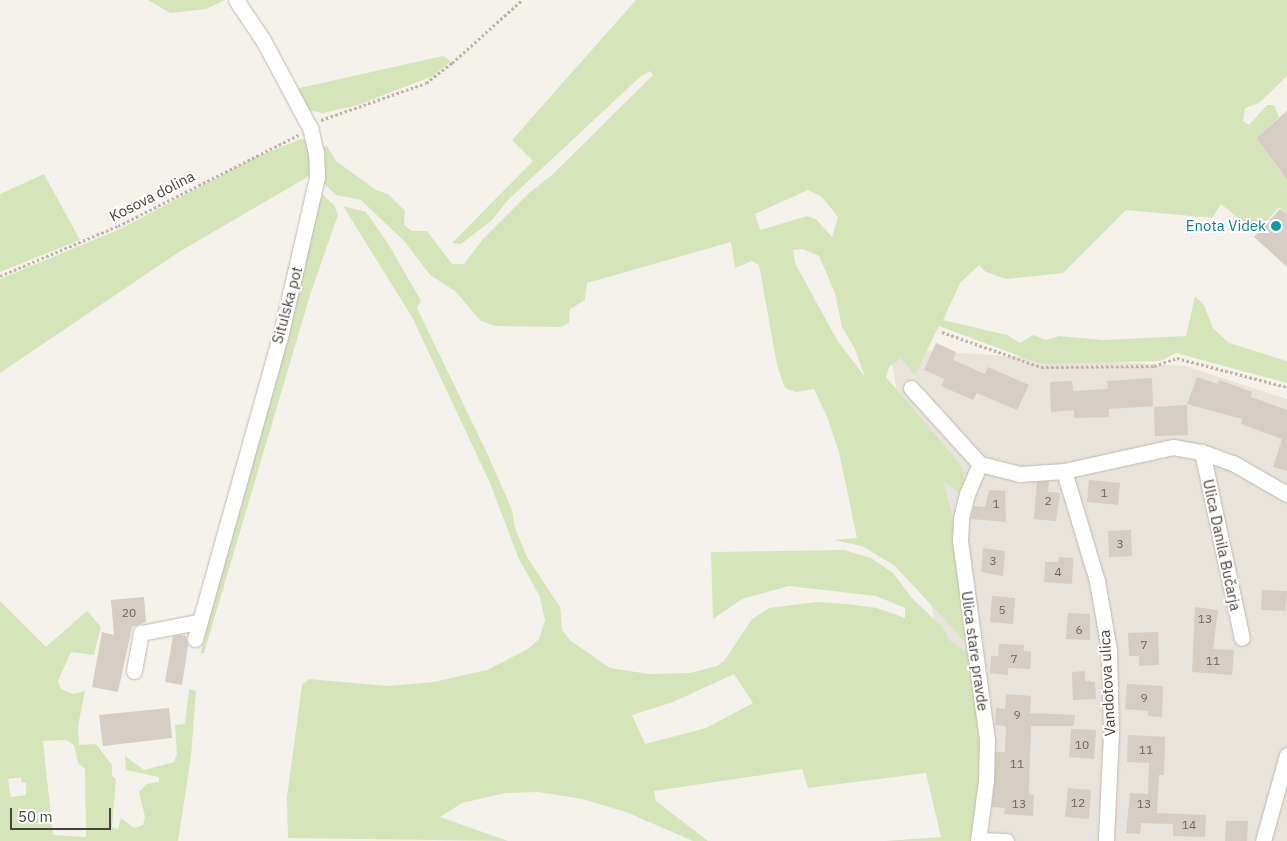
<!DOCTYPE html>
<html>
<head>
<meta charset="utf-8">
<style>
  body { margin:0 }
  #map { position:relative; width:1287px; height:841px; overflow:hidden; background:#f5f2ec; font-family:"IBM Plex Sans",sans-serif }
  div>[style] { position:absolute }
  .residential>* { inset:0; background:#e8e3db }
  .green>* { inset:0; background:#d5e5b9 }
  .building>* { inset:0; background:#d6cdc3 }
  .path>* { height:2.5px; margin-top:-1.25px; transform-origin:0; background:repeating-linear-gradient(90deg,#c0b3a2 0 2.5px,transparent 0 5px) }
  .roads { filter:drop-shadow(0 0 1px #c0b9b0) drop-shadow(0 0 1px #c0b9b0) }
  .street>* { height:15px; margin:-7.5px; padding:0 7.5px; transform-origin:7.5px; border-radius:7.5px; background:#fff }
  .dots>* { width:14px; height:14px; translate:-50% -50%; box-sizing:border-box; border:2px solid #fff; border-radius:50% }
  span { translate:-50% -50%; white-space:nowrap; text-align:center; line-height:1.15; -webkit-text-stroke:4px #fff; paint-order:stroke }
  .number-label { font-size:12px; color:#6c655c }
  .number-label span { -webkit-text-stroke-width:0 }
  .street-label { font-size:15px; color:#49423a }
  .culture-label { font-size:15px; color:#0d838f }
  .right { translate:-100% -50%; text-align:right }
  .scale { position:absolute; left:10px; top:808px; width:101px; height:22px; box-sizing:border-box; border:2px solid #49423a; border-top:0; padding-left:6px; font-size:15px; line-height:18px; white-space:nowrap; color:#49423a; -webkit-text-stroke:4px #fff; paint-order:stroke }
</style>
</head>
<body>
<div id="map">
  <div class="residential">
    <i style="clip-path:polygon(890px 349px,1185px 366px,1287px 399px,1287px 841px,960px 841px,967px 824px)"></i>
  </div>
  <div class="green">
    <i style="clip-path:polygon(148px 0,225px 0,206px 9px,170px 13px)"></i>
    <i style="clip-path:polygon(evenodd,636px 0,1287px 0,1287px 76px,1259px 103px,1245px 108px,1243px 121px,1249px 125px,1267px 105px,1274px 105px,1279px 117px,1256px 138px,1282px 174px,1287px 171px,1287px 215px,1279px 207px,1256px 233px,1221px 204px,1212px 218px,1126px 210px,1063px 273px,1006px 279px,986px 272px,979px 265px,960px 283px,943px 320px,1007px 335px,1020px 343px,1033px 335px,1046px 340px,1059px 336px,1103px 340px,1186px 336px,1195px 296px,1204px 305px,1213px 328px,1229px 343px,1287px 361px,1287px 383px,1176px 353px,1161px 361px,1041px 364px,939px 326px,915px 375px,901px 358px,889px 367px,886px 377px,960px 464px,964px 473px,963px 486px,958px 492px,943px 481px,954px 521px,969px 646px,895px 566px,862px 546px,833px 540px,857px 538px,839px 452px,828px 419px,814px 389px,796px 392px,785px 388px,777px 365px,759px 265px,752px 261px,735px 268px,731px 242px,587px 283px,585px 300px,570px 309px,569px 323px,561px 327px,495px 326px,481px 321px,455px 291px,430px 275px,405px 242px,361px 200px,336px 195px,322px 182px,323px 148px,327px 146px,336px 161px,376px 190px,388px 194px,405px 211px,404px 225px,412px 231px,427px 231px,452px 264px,464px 264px,483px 239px,529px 193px,553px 174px,653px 75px,650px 71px,640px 77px,507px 201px,492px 220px,461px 244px,452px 243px,533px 161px,512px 140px,636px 0,808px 190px,822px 197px,838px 217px,832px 237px,816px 219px,807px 216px,760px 230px,755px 214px,808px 190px,636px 0,803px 249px,819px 256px,835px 293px,842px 327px,855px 349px,865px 377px,837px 340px,795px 263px,793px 250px,803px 249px)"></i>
    <i style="clip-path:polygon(443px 56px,451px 61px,433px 76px,358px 105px,323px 113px,307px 110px,295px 89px)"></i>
    <i style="clip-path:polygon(301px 139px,307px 140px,311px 146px,311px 175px,179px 252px,0 373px,0 279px,120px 229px,256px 157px)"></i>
    <i style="clip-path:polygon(44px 174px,80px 240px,0 272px,0 194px)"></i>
    <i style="clip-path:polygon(320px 192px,334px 205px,338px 215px,311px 292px,204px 653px,201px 653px,205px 624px)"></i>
    <i style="clip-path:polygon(evenodd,343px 206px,366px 212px,389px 245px,421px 301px,417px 308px,487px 453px,512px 510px,515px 528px,527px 557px,560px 607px,562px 630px,571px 641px,610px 668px,649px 674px,690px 673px,717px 666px,724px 661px,752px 619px,769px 608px,817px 602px,847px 604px,877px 608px,905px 618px,905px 608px,876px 596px,789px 586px,742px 599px,713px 619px,711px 552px,844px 550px,871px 558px,893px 573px,912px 598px,944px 629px,949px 640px,970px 655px,983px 744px,971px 841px,885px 841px,941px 837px,926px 773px,808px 788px,802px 769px,654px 791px,656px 801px,708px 841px,693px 841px,626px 812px,582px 799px,538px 792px,506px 793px,462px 803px,440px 817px,508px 841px,288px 838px,287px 797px,302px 685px,309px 679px,388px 686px,434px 682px,487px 670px,528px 649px,539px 639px,545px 620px,540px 597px,518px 557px,490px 483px,412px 317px,343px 206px,734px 674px,753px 703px,706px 728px,645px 744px,632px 715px,673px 702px,734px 674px)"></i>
    <i style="clip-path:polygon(evenodd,0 601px,46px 647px,87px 611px,101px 627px,94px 655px,71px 652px,58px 681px,61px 689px,73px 694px,85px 691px,78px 726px,79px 745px,96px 744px,112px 765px,112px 776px,116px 779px,112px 827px,118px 829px,121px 818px,134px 828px,143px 825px,145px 817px,139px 792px,147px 784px,159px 782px,159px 777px,126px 770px,125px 756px,144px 770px,174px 762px,177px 754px,175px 725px,185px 724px,189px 689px,196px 691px,191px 756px,178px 841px,0 841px,0 601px,66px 740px,74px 745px,78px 763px,85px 769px,86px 837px,53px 835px,43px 741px,66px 740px,0 601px,21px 777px,21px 782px,26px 783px,26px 795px,11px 797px,8px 779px,21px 777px)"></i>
  </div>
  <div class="building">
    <i style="clip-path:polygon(1287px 111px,1287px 180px,1256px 138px)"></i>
    <i style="clip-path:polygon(1280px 209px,1287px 215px,1287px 267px,1254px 237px)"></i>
    <i style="clip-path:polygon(936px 343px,956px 352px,953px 360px,985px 374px,988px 367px,1029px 385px,1017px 410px,977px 393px,973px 400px,941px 386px,945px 379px,924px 370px)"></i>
    <i style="clip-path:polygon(1197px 377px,1218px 384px,1219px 380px,1252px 392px,1251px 397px,1287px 410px,1287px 471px,1273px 467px,1282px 439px,1241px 424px,1242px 419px,1187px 404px)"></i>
    <i style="clip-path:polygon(1152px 378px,1153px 406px,1109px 409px,1109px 417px,1074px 418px,1074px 410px,1051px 412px,1050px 382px,1072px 381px,1073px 391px,1108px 389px,1107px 381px)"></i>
    <i style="clip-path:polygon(1187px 405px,1188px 435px,1155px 436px,1154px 407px)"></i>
    <i style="clip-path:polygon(1089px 480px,1120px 483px,1118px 505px,1087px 502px)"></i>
    <i style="clip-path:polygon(1049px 481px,1048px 492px,1060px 493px,1056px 521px,1034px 519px,1037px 482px)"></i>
    <i style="clip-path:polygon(989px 490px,1005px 491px,1006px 522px,971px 519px,974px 506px,985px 507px)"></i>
    <i style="clip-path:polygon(1131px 530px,1132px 556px,1109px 557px,1108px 531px)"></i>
    <i style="clip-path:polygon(983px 548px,1005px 551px,1003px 576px,981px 572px)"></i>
    <i style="clip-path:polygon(1059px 557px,1073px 558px,1072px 584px,1044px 582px,1045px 562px,1058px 562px)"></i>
    <i style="clip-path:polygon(1262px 590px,1287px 591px,1286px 611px,1261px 610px)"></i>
    <i style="clip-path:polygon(992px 596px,1015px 598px,1013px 624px,990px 622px)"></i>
    <i style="clip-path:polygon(144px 597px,146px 622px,132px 627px,118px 692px,92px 687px,102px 632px,114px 635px,111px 600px)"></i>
    <i style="clip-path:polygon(1195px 607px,1218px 610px,1213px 649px,1234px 650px,1232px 675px,1192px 672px)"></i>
    <i style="clip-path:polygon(1068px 613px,1090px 614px,1090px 640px,1066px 639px)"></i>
    <i style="clip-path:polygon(1158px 632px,1159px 665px,1139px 666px,1139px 656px,1129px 656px,1128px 633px)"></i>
    <i style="clip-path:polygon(179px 635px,186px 636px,188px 646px,182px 685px,165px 682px,173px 636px)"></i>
    <i style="clip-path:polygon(999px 644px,1024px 645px,1024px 651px,1031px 652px,1030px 669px,1008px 668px,1008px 675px,990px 673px,991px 656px,998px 656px)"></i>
    <i style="clip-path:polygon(1085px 671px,1085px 681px,1095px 682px,1096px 699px,1073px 700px,1072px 672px)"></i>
    <i style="clip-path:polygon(1127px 684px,1163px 686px,1162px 717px,1148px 716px,1148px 711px,1125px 709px)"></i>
    <i style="clip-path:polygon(1006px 694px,1031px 696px,1030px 713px,1075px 715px,1074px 726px,1031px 726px,1029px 788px,1029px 794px,1034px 795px,1033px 816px,1004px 814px,1005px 808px,992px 807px,996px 752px,1005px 752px,1006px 726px,995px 725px,996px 708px,1005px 709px)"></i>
    <i style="clip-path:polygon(169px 708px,172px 738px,103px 746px,99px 715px)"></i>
    <i style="clip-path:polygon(1071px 729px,1096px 730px,1094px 759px,1069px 757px)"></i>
    <i style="clip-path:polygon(1128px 735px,1165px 737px,1164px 775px,1159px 775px,1157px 813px,1206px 815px,1205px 837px,1173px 836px,1173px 824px,1141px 823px,1140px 834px,1126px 833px,1130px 793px,1148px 794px,1149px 763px,1127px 762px)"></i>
    <i style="clip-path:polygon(1068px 788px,1091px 790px,1089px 819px,1065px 817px)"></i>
    <i style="clip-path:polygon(1226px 821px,1248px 821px,1247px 841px,1225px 841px)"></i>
  </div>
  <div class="path">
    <i style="left:321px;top:120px;width:111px;rotate:-19.4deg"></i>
    <i style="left:426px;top:83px;width:33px;rotate:-38deg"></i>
    <i style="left:452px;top:63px;width:94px;rotate:-42deg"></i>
    <i style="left:0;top:276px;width:128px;rotate:-23deg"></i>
    <i style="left:118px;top:226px;width:202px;rotate:-26.8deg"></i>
    <i style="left:942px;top:332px;width:105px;rotate:19.5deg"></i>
    <i style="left:1041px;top:367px;width:113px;rotate:-0.5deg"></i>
    <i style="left:1154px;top:366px;width:24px;rotate:-19deg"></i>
    <i style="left:1177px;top:358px;width:114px;rotate:14.8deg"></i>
  </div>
  <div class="roads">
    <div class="street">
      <i style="left:911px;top:388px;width:103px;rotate:47.8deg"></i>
      <i style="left:980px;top:464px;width:41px;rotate:14deg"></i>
      <i style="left:1020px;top:474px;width:44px;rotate:-3.9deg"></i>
      <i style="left:1064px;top:471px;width:112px;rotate:-12.4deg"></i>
      <i style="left:1173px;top:447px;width:29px;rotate:10deg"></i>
      <i style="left:1202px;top:452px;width:33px;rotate:20deg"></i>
      <i style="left:1233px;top:463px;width:62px;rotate:29.9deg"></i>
      <i style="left:1202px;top:452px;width:190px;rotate:77.9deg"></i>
      <i style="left:1064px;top:471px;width:115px;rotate:73.3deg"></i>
      <i style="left:1097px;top:581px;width:70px;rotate:80.1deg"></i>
      <i style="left:1109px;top:650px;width:83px;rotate:88.6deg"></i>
      <i style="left:1111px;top:733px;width:108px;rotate:92.7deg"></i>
      <i style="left:195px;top:639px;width:318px;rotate:-74.3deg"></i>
      <i style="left:281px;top:333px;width:160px;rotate:-77deg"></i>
      <i style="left:317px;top:177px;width:24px;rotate:-92deg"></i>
      <i style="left:316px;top:153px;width:26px;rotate:-103deg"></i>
      <i style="left:310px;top:128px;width:100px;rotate:-118.1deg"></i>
      <i style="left:263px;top:40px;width:48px;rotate:-124deg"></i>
      <i style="left:134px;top:671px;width:39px;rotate:-80deg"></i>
      <i style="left:141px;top:633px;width:57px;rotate:-11.1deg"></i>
      <i style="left:978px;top:840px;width:28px;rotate:2deg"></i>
      <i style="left:978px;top:841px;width:62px;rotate:-82.5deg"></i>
      <i style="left:986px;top:780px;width:40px;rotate:-88.6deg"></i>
      <i style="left:987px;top:740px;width:202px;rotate:-97.7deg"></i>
      <i style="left:960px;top:540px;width:22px;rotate:-87deg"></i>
      <i style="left:961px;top:518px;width:25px;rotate:-76deg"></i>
      <i style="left:967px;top:494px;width:33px;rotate:-67deg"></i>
      <i style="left:1263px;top:841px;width:89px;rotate:-74.4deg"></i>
    </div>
  </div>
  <div class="dots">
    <i style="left:1276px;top:226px;background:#0f9aa8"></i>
  </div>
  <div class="number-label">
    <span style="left:1104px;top:493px">1</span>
    <span style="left:1048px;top:501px">2</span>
    <span style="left:996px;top:504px">1</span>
    <span style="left:1120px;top:544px">3</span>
    <span style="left:993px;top:561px">3</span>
    <span style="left:1058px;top:572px">4</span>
    <span style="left:1002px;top:610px">5</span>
    <span style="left:129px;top:613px">20</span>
    <span style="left:1205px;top:619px">13</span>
    <span style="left:1079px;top:630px">6</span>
    <span style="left:1144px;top:645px">7</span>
    <span style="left:1014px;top:659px">7</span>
    <span style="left:1213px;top:661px">11</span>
    <span style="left:1144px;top:698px">9</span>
    <span style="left:1017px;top:715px">9</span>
    <span style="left:1082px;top:745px">10</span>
    <span style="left:1146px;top:750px">11</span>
    <span style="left:1017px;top:764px">11</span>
    <span style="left:1078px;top:803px">12</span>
    <span style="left:1019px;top:804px">13</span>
    <span style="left:1144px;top:804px">13</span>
    <span style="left:1189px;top:825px">14</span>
  </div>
  <div class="street-label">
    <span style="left:152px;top:196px;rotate:-27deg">Kosova dolina</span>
    <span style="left:287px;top:305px;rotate:-75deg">Situlska pot</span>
    <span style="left:1222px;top:545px;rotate:78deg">Ulica Danila Bučarja</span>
    <span style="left:975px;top:651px;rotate:82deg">Ulica stare pravde</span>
    <span style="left:1107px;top:683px;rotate:-93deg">Vandotova ulica</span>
  </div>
  <div class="culture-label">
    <span class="right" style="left:1266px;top:226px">Enota Videk</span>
  </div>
  <div class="scale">50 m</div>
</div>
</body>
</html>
